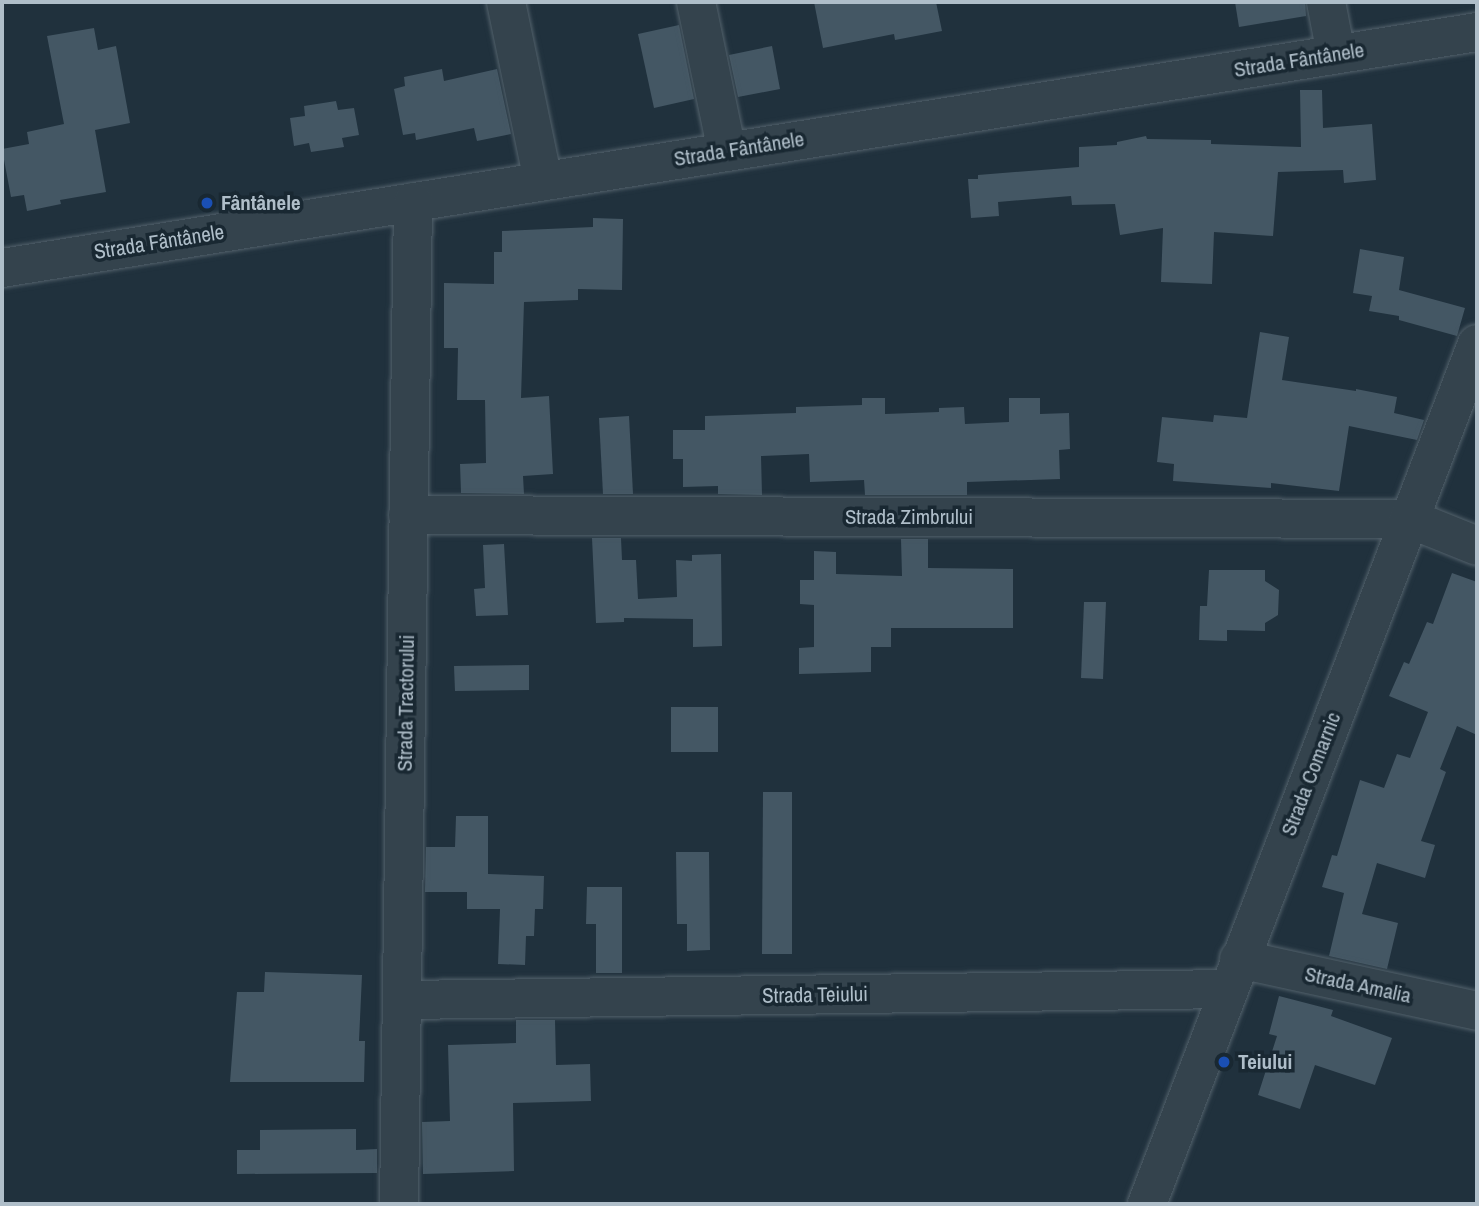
<!DOCTYPE html>
<html>
<head>
<meta charset="utf-8">
<style>
  body { margin:0 }
  #map { position:relative; width:1479px; height:1206px; overflow:hidden; background:#20313d; font-family:"Archivo Narrow",sans-serif }
  div>[style] { position:absolute }
  .building>* { inset:0; background:#445764 }
  .roads { filter:drop-shadow(0 0 2px #52616b) drop-shadow(0 0 2px #52616b) }
  .minor>* { height:38px; margin:-19px; padding:0 19px; transform-origin:19px; border-radius:19px; background:#34434d }
  .dots>* { width:19px; height:19px; translate:-50% -50%; box-sizing:border-box; border:4px solid #192832; border-radius:50% }
  span { translate:-50% -50%; white-space:nowrap; text-align:center; line-height:1.15; -webkit-text-stroke:7px #192832; paint-order:stroke }
  .street-label { font-size:21px; color:#afbec9 }
  .poi-label { font-size:21px; color:#afbec9; font-weight:700 }
  .left { translate:0 -50%; text-align:left }
  .frame { position:absolute; inset:0; border:4px solid #afbec9; pointer-events:none }
</style>
</head>
<body>
<div id="map">
  <div class="building">
    <i style="clip-path:polygon(814px 2px,936px 2px,942px 31px,895px 40px,894px 34px,823px 48px)"></i>
    <i style="clip-path:polygon(1235px 2px,1305px 2px,1306px 16px,1239px 27px)"></i>
    <i style="clip-path:polygon(679px 25px,694px 99px,654px 108px,638px 34px)"></i>
    <i style="clip-path:polygon(94px 28px,98px 50px,116px 46px,130px 123px,95px 130px,106px 192px,60px 200px,61px 204px,27px 211px,24px 195px,11px 197px,2px 149px,29px 144px,27px 132px,64px 124px,47px 36px)"></i>
    <i style="clip-path:polygon(772px 46px,780px 89px,738px 97px,729px 55px)"></i>
    <i style="clip-path:polygon(442px 69px,444px 81px,497px 69px,511px 134px,477px 141px,474px 128px,416px 140px,415px 133px,403px 135px,394px 89px,405px 86px,404px 77px)"></i>
    <i style="clip-path:polygon(1300px 90px,1322px 90px,1323px 128px,1372px 124px,1376px 180px,1344px 183px,1343px 170px,1278px 172px,1273px 236px,1214px 232px,1212px 284px,1161px 282px,1163px 228px,1120px 235px,1115px 204px,1072px 205px,1071px 196px,998px 202px,999px 216px,971px 218px,968px 179px,978px 179px,978px 175px,1079px 167px,1079px 147px,1117px 145px,1117px 142px,1146px 136px,1147px 139px,1211px 140px,1211px 144px,1301px 147px)"></i>
    <i style="clip-path:polygon(336px 101px,338px 110px,354px 108px,359px 135px,342px 138px,344px 147px,311px 152px,309px 143px,294px 146px,290px 118px,305px 116px,304px 106px)"></i>
    <i style="clip-path:polygon(593px 218px,623px 219px,622px 290px,578px 289px,578px 300px,524px 302px,521px 398px,549px 396px,553px 474px,523px 476px,524px 494px,461px 493px,460px 464px,486px 463px,485px 400px,457px 400px,458px 348px,444px 348px,444px 283px,494px 284px,494px 252px,502px 252px,502px 231px,593px 227px)"></i>
    <i style="clip-path:polygon(1360px 249px,1404px 257px,1399px 290px,1465px 308px,1457px 336px,1399px 320px,1399px 316px,1369px 311px,1372px 296px,1353px 293px)"></i>
    <i style="clip-path:polygon(1260px 332px,1289px 337px,1282px 380px,1356px 391px,1356px 389px,1397px 397px,1394px 413px,1424px 420px,1417px 440px,1349px 426px,1339px 491px,1271px 483px,1271px 488px,1173px 481px,1174px 464px,1157px 462px,1162px 417px,1213px 422px,1214px 415px,1247px 418px)"></i>
    <i style="clip-path:polygon(862px 398px,885px 398px,885px 414px,939px 412px,939px 408px,964px 407px,965px 424px,1009px 422px,1009px 398px,1040px 398px,1040px 414px,1069px 413px,1070px 449px,1059px 450px,1060px 479px,967px 482px,967px 495px,865px 495px,864px 480px,810px 482px,809px 454px,761px 456px,762px 495px,718px 494px,718px 486px,683px 487px,683px 459px,673px 459px,673px 430px,705px 430px,705px 416px,796px 413px,796px 407px,862px 405px)"></i>
    <i style="clip-path:polygon(629px 416px,633px 494px,603px 494px,599px 418px)"></i>
    <i style="clip-path:polygon(592px 538px,621px 538px,622px 560px,636px 560px,638px 599px,677px 597px,676px 560px,692px 561px,692px 555px,721px 554px,722px 646px,693px 647px,693px 619px,624px 618px,624px 622px,596px 623px)"></i>
    <i style="clip-path:polygon(901px 539px,928px 539px,928px 568px,1013px 569px,1013px 628px,891px 628px,891px 647px,871px 647px,871px 672px,799px 674px,799px 648px,814px 647px,814px 605px,800px 604px,800px 580px,814px 580px,814px 551px,836px 552px,836px 574px,902px 576px)"></i>
    <i style="clip-path:polygon(504px 544px,508px 615px,476px 616px,474px 589px,485px 588px,483px 545px)"></i>
    <i style="clip-path:polygon(1209px 570px,1265px 570px,1265px 581px,1279px 590px,1278px 615px,1265px 623px,1265px 631px,1227px 630px,1227px 641px,1199px 640px,1200px 606px,1207px 606px)"></i>
    <i style="clip-path:polygon(1452px 573px,1477px 582px,1477px 735px,1457px 726px,1440px 769px,1446px 772px,1421px 841px,1435px 845px,1425px 878px,1377px 863px,1362px 914px,1398px 923px,1387px 969px,1329px 956px,1344px 893px,1322px 887px,1332px 855px,1337px 856px,1360px 780px,1384px 788px,1397px 754px,1410px 758px,1428px 712px,1389px 696px,1404px 662px,1409px 664px,1427px 622px,1433px 624px)"></i>
    <i style="clip-path:polygon(1084px 602px,1106px 602px,1103px 679px,1081px 678px)"></i>
    <i style="clip-path:polygon(529px 665px,529px 690px,455px 691px,454px 666px)"></i>
    <i style="clip-path:polygon(671px 707px,718px 707px,718px 752px,671px 752px)"></i>
    <i style="clip-path:polygon(763px 792px,792px 792px,792px 954px,762px 954px)"></i>
    <i style="clip-path:polygon(456px 816px,488px 816px,488px 874px,544px 876px,543px 909px,535px 909px,534px 936px,526px 936px,525px 965px,498px 964px,500px 909px,467px 909px,467px 892px,425px 892px,426px 847px,455px 847px)"></i>
    <i style="clip-path:polygon(676px 852px,709px 852px,710px 950px,687px 951px,687px 924px,677px 924px)"></i>
    <i style="clip-path:polygon(587px 887px,622px 887px,622px 973px,596px 973px,596px 924px,586px 924px)"></i>
    <i style="clip-path:polygon(265px 972px,362px 975px,359px 1041px,365px 1041px,364px 1082px,230px 1082px,237px 992px,264px 992px)"></i>
    <i style="clip-path:polygon(1279px 996px,1333px 1010px,1331px 1016px,1392px 1038px,1375px 1085px,1315px 1065px,1300px 1109px,1258px 1095px,1277px 1036px,1269px 1034px)"></i>
    <i style="clip-path:polygon(516px 1020px,555px 1020px,556px 1065px,590px 1064px,591px 1101px,513px 1103px,514px 1171px,423px 1174px,422px 1122px,450px 1121px,448px 1045px,516px 1043px)"></i>
    <i style="clip-path:polygon(356px 1129px,356px 1150px,377px 1149px,377px 1173px,237px 1174px,237px 1150px,260px 1150px,260px 1130px)"></i>
  </div>
  <div class="roads">
    <div class="minor">
      <i style="left:506px;top:2px;width:183px;rotate:78.3deg"></i>
      <i style="left:696px;top:2px;width:153px;rotate:78.3deg"></i>
      <i style="left:1326px;top:2px;width:53px;rotate:79.1deg"></i>
      <i style="left:2px;top:268px;width:1494px;rotate:-9.09deg"></i>
      <i style="left:408px;top:515px;width:1002px;rotate:0.23deg"></i>
      <i style="left:1410px;top:519px;width:72px;rotate:21.9deg"></i>
      <i style="left:1239px;top:959px;width:244px;rotate:12.3deg"></i>
      <i style="left:402px;top:1000px;width:826px;rotate:-0.76deg"></i>
      <i style="left:399px;top:1204px;width:1002px;rotate:-89.2deg"></i>
      <i style="left:1147px;top:1204px;width:921px;rotate:-69.01deg"></i>
    </div>
  </div>
  <div class="dots">
    <i style="left:207px;top:203px;background:#1a4fb4"></i>
    <i style="left:1224px;top:1062px;background:#1a4fb4"></i>
  </div>
  <div class="street-label">
    <span style="left:1299px;top:60px;rotate:-9deg">Strada Fântânele</span>
    <span style="left:739px;top:149px;rotate:-9deg">Strada Fântânele</span>
    <span style="left:159px;top:242px;rotate:-9deg">Strada Fântânele</span>
    <span style="left:909px;top:517px">Strada Zimbrului</span>
    <span style="left:406px;top:703px;rotate:-89deg">Strada Tractorului</span>
    <span style="left:1311px;top:774px;rotate:-69deg">Strada Comarnic</span>
    <span style="left:1358px;top:985px;rotate:12deg">Strada Amalia</span>
    <span style="left:815px;top:995px;rotate:-1deg">Strada Teiului</span>
  </div>
  <div class="poi-label">
    <span class="left" style="left:221px;top:203px">Fântânele</span>
    <span class="left" style="left:1238px;top:1062px">Teiului</span>
  </div>
  <div class="frame"></div>
</div>
</body>
</html>
